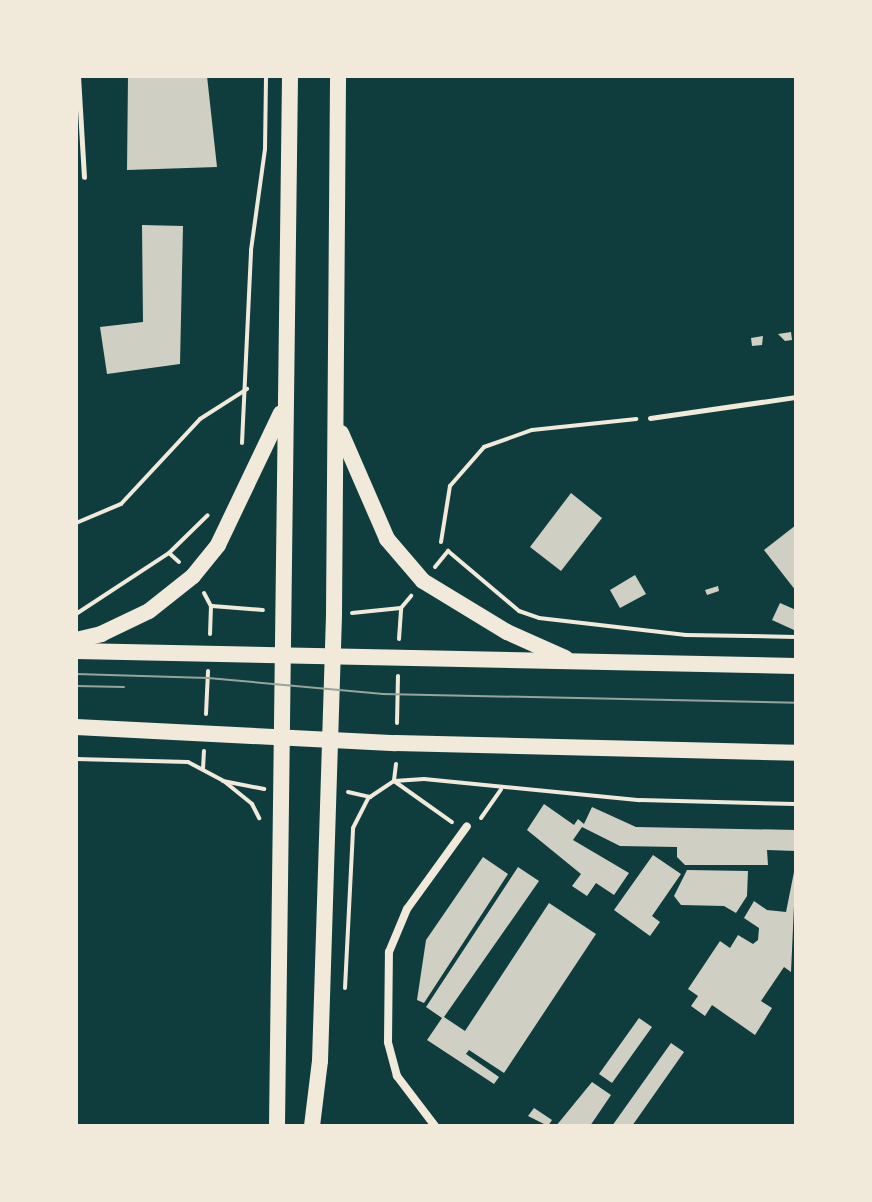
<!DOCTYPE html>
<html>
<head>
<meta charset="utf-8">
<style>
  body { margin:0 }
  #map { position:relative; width:872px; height:1202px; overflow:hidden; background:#0f3d3e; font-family:"Playfair Display",serif }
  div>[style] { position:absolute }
  .building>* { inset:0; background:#cfcfc3 }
  .path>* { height:4px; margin:-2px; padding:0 2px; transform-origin:2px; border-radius:2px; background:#f1e9da }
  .service>* { height:5px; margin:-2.5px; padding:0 2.5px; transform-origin:2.5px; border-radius:2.5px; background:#f1e9da }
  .minor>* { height:8px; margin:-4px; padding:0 4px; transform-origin:4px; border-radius:4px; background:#f1e9da }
  .primary>* { height:16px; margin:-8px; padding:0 8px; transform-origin:8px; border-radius:8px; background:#f1e9da }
  .tram>* { height:2px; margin:-1px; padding:0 1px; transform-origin:1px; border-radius:1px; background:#97a49c }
  span { translate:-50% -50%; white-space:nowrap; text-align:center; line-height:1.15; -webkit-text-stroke:6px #f1e9da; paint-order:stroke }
  .frame { position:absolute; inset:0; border:78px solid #f1e9da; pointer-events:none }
</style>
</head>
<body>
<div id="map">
  <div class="building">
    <i style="clip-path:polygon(128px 76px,207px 76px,217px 167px,127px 170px)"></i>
    <i style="clip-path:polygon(142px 225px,183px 226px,180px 364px,107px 374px,100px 327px,143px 322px)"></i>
    <i style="clip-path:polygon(791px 332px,792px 340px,785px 341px,778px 334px)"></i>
    <i style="clip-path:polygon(763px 336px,762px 345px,752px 346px,751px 338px)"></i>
    <i style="clip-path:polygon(571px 493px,602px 518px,561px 571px,530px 547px)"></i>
    <i style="clip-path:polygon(796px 525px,796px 591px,764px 550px)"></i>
    <i style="clip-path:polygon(635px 575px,646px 594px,620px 608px,610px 590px)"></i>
    <i style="clip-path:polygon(718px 586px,719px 591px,707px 595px,705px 590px)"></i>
    <i style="clip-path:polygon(780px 603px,796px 610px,794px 630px,772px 620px)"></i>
    <i style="clip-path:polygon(544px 804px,574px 825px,578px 819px,584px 824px,592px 807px,636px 827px,796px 830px,796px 851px,767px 850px,768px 865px,685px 865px,677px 857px,677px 847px,620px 846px,582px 827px,573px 840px,629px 873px,614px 895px,596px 883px,587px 896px,572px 886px,581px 874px,527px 830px)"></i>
    <i style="clip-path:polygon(653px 855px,681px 874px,652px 916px,660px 922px,650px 936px,614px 910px)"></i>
    <i style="clip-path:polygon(483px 857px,508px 874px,424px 1003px,417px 1000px,426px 940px)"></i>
    <i style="clip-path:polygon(796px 862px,791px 972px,784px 967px,761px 1001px,772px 1008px,755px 1035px,712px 1005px,705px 1016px,691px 1006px,698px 996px,688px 989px,720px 941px,730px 948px,738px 935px,753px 944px,758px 940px,759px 928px,744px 918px,754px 901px,767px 910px,786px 912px)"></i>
    <i style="clip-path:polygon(518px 867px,539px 881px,444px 1017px,465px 1031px,549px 903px,596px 934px,504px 1073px,469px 1050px,466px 1054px,499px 1077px,494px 1084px,427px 1040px,442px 1018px,426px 1007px)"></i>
    <i style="clip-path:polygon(687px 870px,748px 871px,747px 896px,736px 913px,724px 906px,681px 905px,674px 896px)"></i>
    <i style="clip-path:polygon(639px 1018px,652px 1027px,612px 1083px,599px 1074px)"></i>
    <i style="clip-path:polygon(671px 1043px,684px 1052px,632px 1126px,612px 1126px)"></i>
    <i style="clip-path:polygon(592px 1082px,611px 1095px,590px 1126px,556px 1126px)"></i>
    <i style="clip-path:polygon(534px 1108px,552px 1120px,548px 1126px,528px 1116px)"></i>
  </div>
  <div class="path">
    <i style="left:242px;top:443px;width:193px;rotate:-87.3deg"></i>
    <i style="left:251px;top:250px;width:102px;rotate:-82.1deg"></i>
    <i style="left:265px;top:149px;width:73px;rotate:-89.2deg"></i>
    <i style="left:76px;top:523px;width:49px;rotate:-22.9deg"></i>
    <i style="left:121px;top:504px;width:116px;rotate:-47.1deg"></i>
    <i style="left:200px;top:419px;width:56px;rotate:-32.6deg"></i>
    <i style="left:441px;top:542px;width:57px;rotate:-80.9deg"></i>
    <i style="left:450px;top:486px;width:52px;rotate:-48.9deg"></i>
    <i style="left:484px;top:447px;width:51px;rotate:-19.5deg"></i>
    <i style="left:532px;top:430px;width:105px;rotate:-6deg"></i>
    <i style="left:179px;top:562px;width:13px;rotate:-138deg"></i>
    <i style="left:169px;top:553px;width:54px;rotate:-44.3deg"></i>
    <i style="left:435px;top:567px;width:21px;rotate:-51deg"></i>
    <i style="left:448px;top:551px;width:93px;rotate:40.2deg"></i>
    <i style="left:519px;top:611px;width:21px;rotate:19deg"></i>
    <i style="left:539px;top:618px;width:148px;rotate:6.6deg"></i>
    <i style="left:686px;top:635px;width:110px;rotate:1deg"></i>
    <i style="left:204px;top:593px;width:15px;rotate:62deg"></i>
    <i style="left:211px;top:606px;width:28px;rotate:92deg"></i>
    <i style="left:212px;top:606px;width:51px;rotate:4.5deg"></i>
    <i style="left:352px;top:613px;width:49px;rotate:-5.8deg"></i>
    <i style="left:76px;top:614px;width:111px;rotate:-33.3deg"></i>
    <i style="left:399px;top:639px;width:31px;rotate:-86deg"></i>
    <i style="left:401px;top:608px;width:16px;rotate:-50deg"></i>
    <i style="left:206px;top:714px;width:43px;rotate:-87.3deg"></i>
    <i style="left:397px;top:723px;width:47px;rotate:-88.8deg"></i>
    <i style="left:76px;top:759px;width:112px;rotate:1.5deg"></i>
    <i style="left:188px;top:762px;width:40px;rotate:28deg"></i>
    <i style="left:223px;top:781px;width:42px;rotate:11deg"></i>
    <i style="left:396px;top:764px;width:17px;rotate:97deg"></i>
    <i style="left:394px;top:781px;width:71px;rotate:35.3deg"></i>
    <i style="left:203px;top:769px;width:18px;rotate:-87deg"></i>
    <i style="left:225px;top:782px;width:35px;rotate:39deg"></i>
    <i style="left:252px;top:804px;width:16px;rotate:63deg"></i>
    <i style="left:348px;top:792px;width:23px;rotate:13deg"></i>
    <i style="left:370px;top:797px;width:29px;rotate:-34deg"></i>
    <i style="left:394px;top:781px;width:30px;rotate:-4deg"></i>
    <i style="left:424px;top:779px;width:217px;rotate:5.6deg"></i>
    <i style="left:640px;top:800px;width:156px;rotate:1.5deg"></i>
    <i style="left:481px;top:818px;width:35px;rotate:-55deg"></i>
    <i style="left:345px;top:988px;width:160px;rotate:-87.1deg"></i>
    <i style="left:353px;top:828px;width:35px;rotate:-63deg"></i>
  </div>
  <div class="service">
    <i style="left:78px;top:76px;width:101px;rotate:86.6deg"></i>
    <i style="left:650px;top:418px;width:148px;rotate:-8.2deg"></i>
  </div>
  <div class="minor">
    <i style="left:435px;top:1126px;width:63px;rotate:-127.2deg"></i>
    <i style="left:397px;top:1076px;width:35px;rotate:-105deg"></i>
    <i style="left:388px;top:1042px;width:90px;rotate:-89.4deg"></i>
    <i style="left:389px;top:952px;width:47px;rotate:-67.3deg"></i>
    <i style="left:407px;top:909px;width:102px;rotate:-54.1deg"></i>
  </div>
  <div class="primary">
    <i style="left:341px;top:433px;width:116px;rotate:66.5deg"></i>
    <i style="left:387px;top:539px;width:55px;rotate:49.4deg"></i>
    <i style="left:423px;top:581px;width:98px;rotate:31.3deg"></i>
    <i style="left:507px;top:632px;width:64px;rotate:24.1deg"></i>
    <i style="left:76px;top:640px;width:26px;rotate:-13deg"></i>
    <i style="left:101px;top:634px;width:53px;rotate:-25.6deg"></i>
    <i style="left:149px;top:611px;width:56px;rotate:-38.5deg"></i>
    <i style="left:193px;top:576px;width:40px;rotate:-51deg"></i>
    <i style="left:218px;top:545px;width:146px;rotate:-64.5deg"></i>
    <i style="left:76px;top:651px;width:720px;rotate:1.19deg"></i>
    <i style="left:76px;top:727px;width:320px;rotate:2.9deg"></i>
    <i style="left:396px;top:743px;width:400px;rotate:1.4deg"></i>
    <i style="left:277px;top:1126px;width:1050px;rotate:-89.29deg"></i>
    <i style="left:312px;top:1126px;width:65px;rotate:-83deg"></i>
    <i style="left:320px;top:1061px;width:447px;rotate:-88.2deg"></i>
    <i style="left:334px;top:614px;width:538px;rotate:-89.57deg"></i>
  </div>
  <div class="tram">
    <i style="left:76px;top:674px;width:132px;rotate:1.7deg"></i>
    <i style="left:208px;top:678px;width:176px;rotate:5.2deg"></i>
    <i style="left:383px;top:694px;width:413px;rotate:1.2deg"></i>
    <i style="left:76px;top:686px;width:48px;rotate:1.2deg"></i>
  </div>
  <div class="frame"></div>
</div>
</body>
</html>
